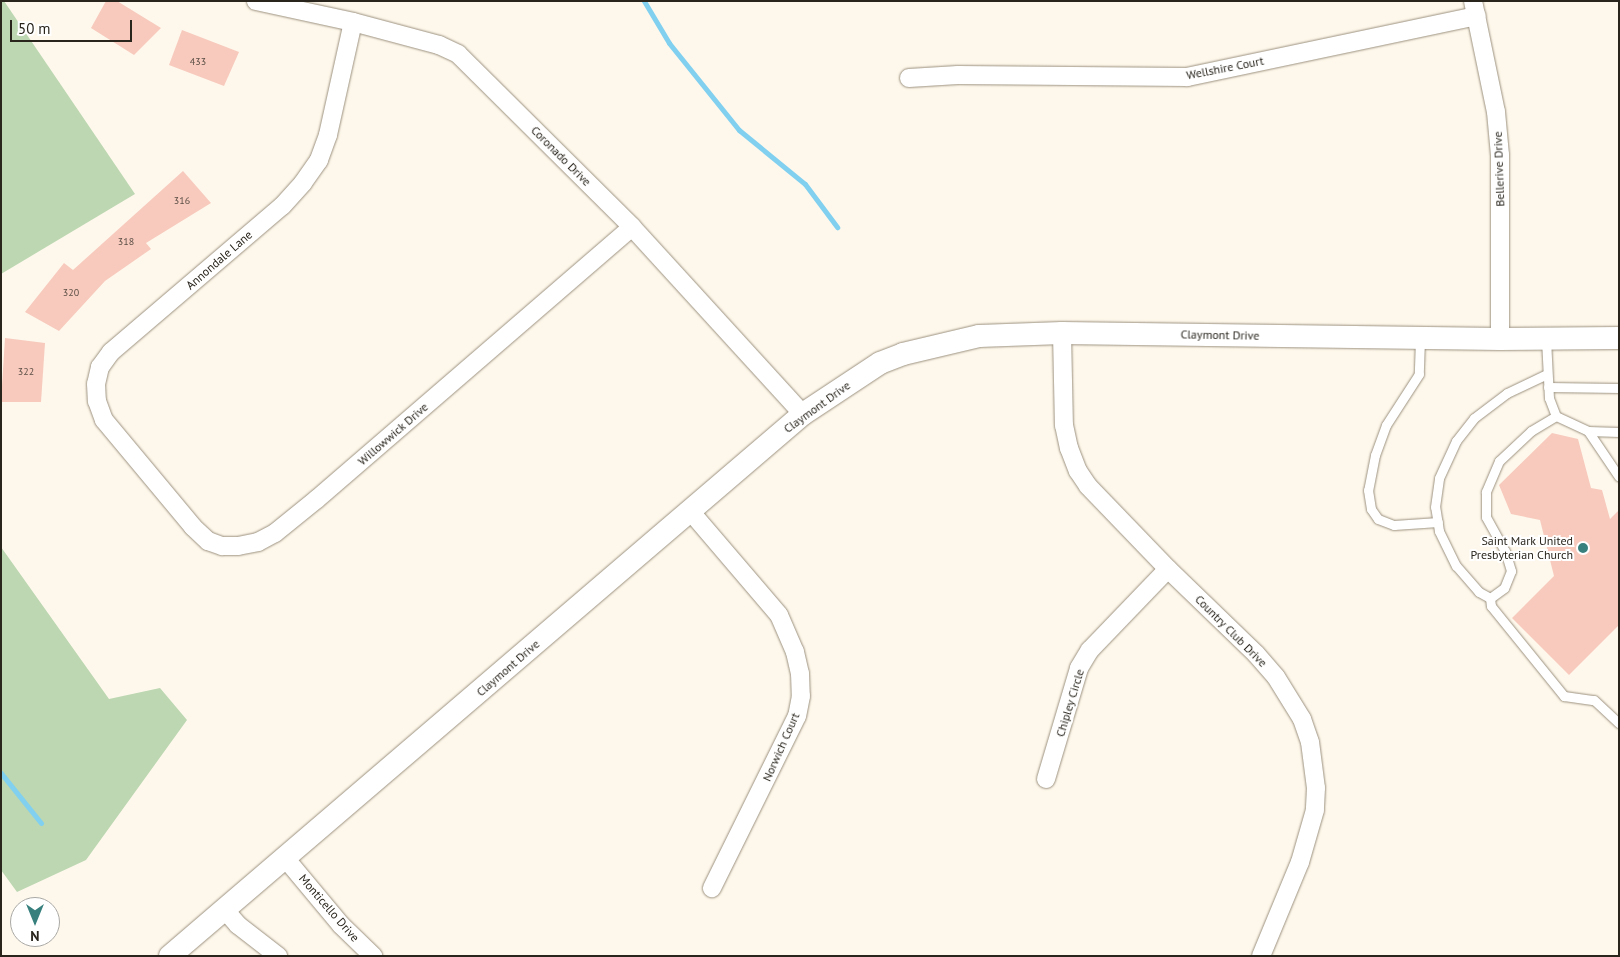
<!DOCTYPE html>
<html>
<head>
<meta charset="utf-8">
<style>
  body { margin:0 }
  #map { position:relative; width:1620px; height:957px; overflow:hidden; background:#fef8ec; font-family:"PT Sans",sans-serif }
  div>[style] { position:absolute }
  .green>* { inset:0; background:#bcd7b1 }
  .stream>* { height:5px; margin:-2.5px; padding:0 2.5px; transform-origin:2.5px; border-radius:2.5px; background:#81d0f0 }
  .building>* { inset:0; background:#f7cabd }
  .roads { filter:drop-shadow(0 0 1px #9c917f) drop-shadow(0 0 1px #9c917f) }
  .service>* { height:9px; margin:-4.5px; padding:0 4.5px; transform-origin:4.5px; border-radius:4.5px; background:#fff }
  .minor>* { height:18px; margin:-9px; padding:0 9px; transform-origin:9px; border-radius:9px; background:#fff }
  .tertiary>* { height:22px; margin:-11px; padding:0 11px; transform-origin:11px; border-radius:11px; background:#fff }
  .dots>* { width:14px; height:14px; translate:-50% -50%; box-sizing:border-box; border:2px solid #fff; border-radius:50% }
  span { translate:-50% -50%; white-space:nowrap; text-align:center; line-height:1.15; -webkit-text-stroke:4px #fff; paint-order:stroke }
  .number-label { font-size:10px; color:#5c4e45 }
  .number-label span { -webkit-text-stroke-width:0 }
  .street-label { font-size:12px; color:#29251d }
  .poi-label { font-size:12px; color:#29251d }
  .right { translate:-100% -50%; text-align:right }
  .frame { position:absolute; inset:0; border:2px solid #29251d; pointer-events:none }
  .north { position:absolute; left:10px; top:897px; width:50px; height:50px; box-sizing:border-box; background:#fff; border:1px solid #a9a8a5; border-radius:50%; rotate:180deg; font-size:14px; font-weight:700; line-height:20px; text-align:center; color:#29251d }
  .north::after { content:''; display:block; margin:auto; width:18px; height:22px; background:#37807e; clip-path:polygon(50% 0,100% 100%,50% 72%,0 100%) }
  .scale { position:absolute; left:10px; top:20px; width:122px; height:22px; box-sizing:border-box; border:2px solid #29251d; border-top:0; padding-left:6px; font-size:15px; line-height:18px; white-space:nowrap; color:#29251d; -webkit-text-stroke:4px #fff; paint-order:stroke }
</style>
</head>
<body>
<div id="map">
  <div class="green">
    <i style="clip-path:polygon(1px 1px,4px 1px,135px 194px,1px 274px)"></i>
    <i style="clip-path:polygon(1px 547px,109px 699px,160px 688px,187px 720px,86px 860px,17px 892px,1px 870px)"></i>
  </div>
  <div class="stream">
    <i style="left:644px;top:1px;width:49px;rotate:59.2deg"></i>
    <i style="left:669px;top:43px;width:112px;rotate:51.2deg"></i>
    <i style="left:739px;top:130px;width:85px;rotate:39.3deg"></i>
    <i style="left:805px;top:184px;width:54px;rotate:53.3deg"></i>
    <i style="left:1px;top:773px;width:64px;rotate:51.3deg"></i>
  </div>
  <div class="building">
    <i style="clip-path:polygon(106px 1px,117px 1px,161px 28px,134px 55px,91px 28px)"></i>
    <i style="clip-path:polygon(182px 30px,239px 52px,224px 86px,169px 65px)"></i>
    <i style="clip-path:polygon(183px 171px,211px 203px,146px 243px,151px 249px,105px 281px,59px 331px,25px 312px,64px 263px,73px 270px)"></i>
    <i style="clip-path:polygon(5px 338px,45px 343px,41px 402px,1px 402px)"></i>
    <i style="clip-path:polygon(1552px 433px,1578px 439px,1591px 488px,1602px 490px,1610px 519px,1619px 510px,1619px 625px,1569px 675px,1512px 618px,1554px 576px,1540px 520px,1511px 514px,1499px 485px)"></i>
  </div>
  <div class="roads">
    <div class="service">
      <i style="left:1420px;top:339px;width:35px;rotate:92deg"></i>
      <i style="left:1419px;top:374px;width:61px;rotate:122.9deg"></i>
      <i style="left:1386px;top:425px;width:32px;rotate:110deg"></i>
      <i style="left:1375px;top:455px;width:36px;rotate:101deg"></i>
      <i style="left:1368px;top:490px;width:19px;rotate:81deg"></i>
      <i style="left:1371px;top:509px;width:12px;rotate:55deg"></i>
      <i style="left:1378px;top:519px;width:17px;rotate:21deg"></i>
      <i style="left:1394px;top:525px;width:44px;rotate:-3.9deg"></i>
      <i style="left:1546px;top:339px;width:59px;rotate:87.1deg"></i>
      <i style="left:1549px;top:398px;width:19px;rotate:69deg"></i>
      <i style="left:1556px;top:416px;width:35px;rotate:25deg"></i>
      <i style="left:1588px;top:431px;width:31px;rotate:2deg"></i>
      <i style="left:1548px;top:387px;width:71px;rotate:0.8deg"></i>
      <i style="left:1556px;top:416px;width:29px;rotate:149deg"></i>
      <i style="left:1531px;top:431px;width:44px;rotate:136.8deg"></i>
      <i style="left:1499px;top:461px;width:34px;rotate:113deg"></i>
      <i style="left:1486px;top:492px;width:25px;rotate:90deg"></i>
      <i style="left:1486px;top:517px;width:39px;rotate:61deg"></i>
      <i style="left:1505px;top:551px;width:21px;rotate:73deg"></i>
      <i style="left:1511px;top:571px;width:18px;rotate:112deg"></i>
      <i style="left:1504px;top:588px;width:17px;rotate:144deg"></i>
      <i style="left:1490px;top:598px;width:8px;rotate:83deg"></i>
      <i style="left:1491px;top:606px;width:116px;rotate:51deg"></i>
      <i style="left:1564px;top:696px;width:30px;rotate:8deg"></i>
      <i style="left:1594px;top:700px;width:34px;rotate:43deg"></i>
      <i style="left:1588px;top:431px;width:55px;rotate:56deg"></i>
      <i style="left:1490px;top:598px;width:13px;rotate:-151deg"></i>
      <i style="left:1479px;top:592px;width:35px;rotate:-131deg"></i>
      <i style="left:1456px;top:566px;width:39px;rotate:-116deg"></i>
      <i style="left:1439px;top:531px;width:24px;rotate:-99deg"></i>
      <i style="left:1435px;top:507px;width:29px;rotate:-82deg"></i>
      <i style="left:1439px;top:478px;width:41px;rotate:-65.3deg"></i>
      <i style="left:1456px;top:441px;width:29px;rotate:-52deg"></i>
      <i style="left:1474px;top:418px;width:41px;rotate:-37.1deg"></i>
      <i style="left:1507px;top:393px;width:44px;rotate:-25.4deg"></i>
    </div>
    <div class="minor">
      <i style="left:256px;top:1px;width:99px;rotate:12.2deg"></i>
      <i style="left:353px;top:22px;width:89px;rotate:15deg"></i>
      <i style="left:439px;top:45px;width:21px;rotate:25deg"></i>
      <i style="left:458px;top:54px;width:245px;rotate:44.8deg"></i>
      <i style="left:632px;top:227px;width:253px;rotate:47.6deg"></i>
      <i style="left:1473px;top:1px;width:113px;rotate:78.3deg"></i>
      <i style="left:1496px;top:112px;width:43px;rotate:84.7deg"></i>
      <i style="left:1500px;top:155px;width:184px;rotate:90deg"></i>
      <i style="left:353px;top:22px;width:116px;rotate:102.5deg"></i>
      <i style="left:328px;top:135px;width:27px;rotate:110deg"></i>
      <i style="left:319px;top:160px;width:28px;rotate:125deg"></i>
      <i style="left:303px;top:183px;width:31px;rotate:132deg"></i>
      <i style="left:282px;top:206px;width:225px;rotate:139.5deg"></i>
      <i style="left:111px;top:352px;width:19px;rotate:126deg"></i>
      <i style="left:100px;top:367px;width:17px;rotate:103deg"></i>
      <i style="left:96px;top:384px;width:17px;rotate:87deg"></i>
      <i style="left:97px;top:401px;width:20px;rotate:70deg"></i>
      <i style="left:104px;top:420px;width:139px;rotate:50.2deg"></i>
      <i style="left:193px;top:527px;width:21px;rotate:43deg"></i>
      <i style="left:208px;top:541px;width:15px;rotate:20deg"></i>
      <i style="left:222px;top:546px;width:16px"></i>
      <i style="left:238px;top:546px;width:20px;rotate:-11deg"></i>
      <i style="left:258px;top:542px;width:19px;rotate:-28deg"></i>
      <i style="left:275px;top:533px;width:54px;rotate:-39deg"></i>
      <i style="left:317px;top:499px;width:416px;rotate:-40.8deg"></i>
      <i style="left:909px;top:78px;width:49px;rotate:-3.5deg"></i>
      <i style="left:958px;top:75px;width:229px;rotate:0.5deg"></i>
      <i style="left:1187px;top:77px;width:296px;rotate:-11.9deg"></i>
      <i style="left:1062px;top:333px;width:92px;rotate:88.8deg"></i>
      <i style="left:1064px;top:425px;width:24px;rotate:78deg"></i>
      <i style="left:1069px;top:448px;width:25px;rotate:69deg"></i>
      <i style="left:1078px;top:471px;width:18px;rotate:56deg"></i>
      <i style="left:1088px;top:486px;width:115px;rotate:46.1deg"></i>
      <i style="left:1168px;top:569px;width:122px;rotate:44deg"></i>
      <i style="left:1256px;top:654px;width:30px;rotate:49deg"></i>
      <i style="left:1276px;top:677px;width:49px;rotate:58.2deg"></i>
      <i style="left:1302px;top:719px;width:24px;rotate:71deg"></i>
      <i style="left:1310px;top:742px;width:46px;rotate:82.6deg"></i>
      <i style="left:1316px;top:788px;width:22px;rotate:93deg"></i>
      <i style="left:1315px;top:810px;width:54px;rotate:106.1deg"></i>
      <i style="left:1300px;top:862px;width:102px;rotate:112.5deg"></i>
      <i style="left:691px;top:512px;width:135px;rotate:49.5deg"></i>
      <i style="left:779px;top:615px;width:40px;rotate:66.6deg"></i>
      <i style="left:795px;top:652px;width:22px;rotate:77deg"></i>
      <i style="left:800px;top:673px;width:23px;rotate:88deg"></i>
      <i style="left:801px;top:696px;width:20px;rotate:101deg"></i>
      <i style="left:797px;top:716px;width:192px;rotate:116.3deg"></i>
      <i style="left:1046px;top:779px;width:116px;rotate:-73.4deg"></i>
      <i style="left:1079px;top:668px;width:21px;rotate:-59deg"></i>
      <i style="left:1090px;top:650px;width:112px;rotate:-46.1deg"></i>
      <i style="left:286px;top:859px;width:86px;rotate:50.2deg"></i>
      <i style="left:341px;top:925px;width:45px;rotate:44.1deg"></i>
      <i style="left:225px;top:910px;width:20px;rotate:49deg"></i>
      <i style="left:238px;top:925px;width:51px;rotate:37.8deg"></i>
    </div>
    <div class="tertiary">
      <i style="left:170px;top:956px;width:833px;rotate:-40.57deg"></i>
      <i style="left:803px;top:414px;width:92px;rotate:-33.5deg"></i>
      <i style="left:880px;top:363px;width:25px;rotate:-21deg"></i>
      <i style="left:903px;top:354px;width:78px;rotate:-13.3deg"></i>
      <i style="left:979px;top:336px;width:83px;rotate:-2.1deg"></i>
      <i style="left:1062px;top:333px;width:438px;rotate:0.8deg"></i>
      <i style="left:1500px;top:339px;width:119px;rotate:-0.5deg"></i>
    </div>
  </div>
  <div class="dots">
    <i style="left:1583px;top:548px;background:#37807e"></i>
  </div>
  <div class="number-label">
    <span style="left:198px;top:62px">433</span>
    <span style="left:182px;top:201px">316</span>
    <span style="left:126px;top:242px">318</span>
    <span style="left:71px;top:293px">320</span>
    <span style="left:26px;top:372px">322</span>
  </div>
  <div class="street-label">
    <span style="left:1225px;top:68px;rotate:-11deg">Wellshire Court</span>
    <span style="left:561px;top:156px;rotate:45deg">Coronado Drive</span>
    <span style="left:1499px;top:169px;rotate:-92deg">Bellerive Drive</span>
    <span style="left:219px;top:260px;rotate:-41deg">Annondale Lane</span>
    <span style="left:1220px;top:335px;rotate:1deg">Claymont Drive</span>
    <span style="left:817px;top:407px;rotate:-36deg">Claymont Drive</span>
    <span style="left:393px;top:434px;rotate:-41deg">Willowwick Drive</span>
    <span style="left:1231px;top:631px;rotate:45deg">Country Club Drive</span>
    <span style="left:508px;top:668px;rotate:-41deg">Claymont Drive</span>
    <span style="left:1070px;top:703px;rotate:-73deg">Chipley Circle</span>
    <span style="left:781px;top:747px;rotate:-66deg">Norwich Court</span>
    <span style="left:329px;top:908px;rotate:49deg">Monticello Drive</span>
  </div>
  <div class="poi-label">
    <span class="right" style="left:1573px;top:548px">Saint Mark United<br>Presbyterian Church</span>
  </div>
  <div class="frame"></div>
  <div class="north">N</div>
  <div class="scale">50 m</div>
</div>
</body>
</html>
